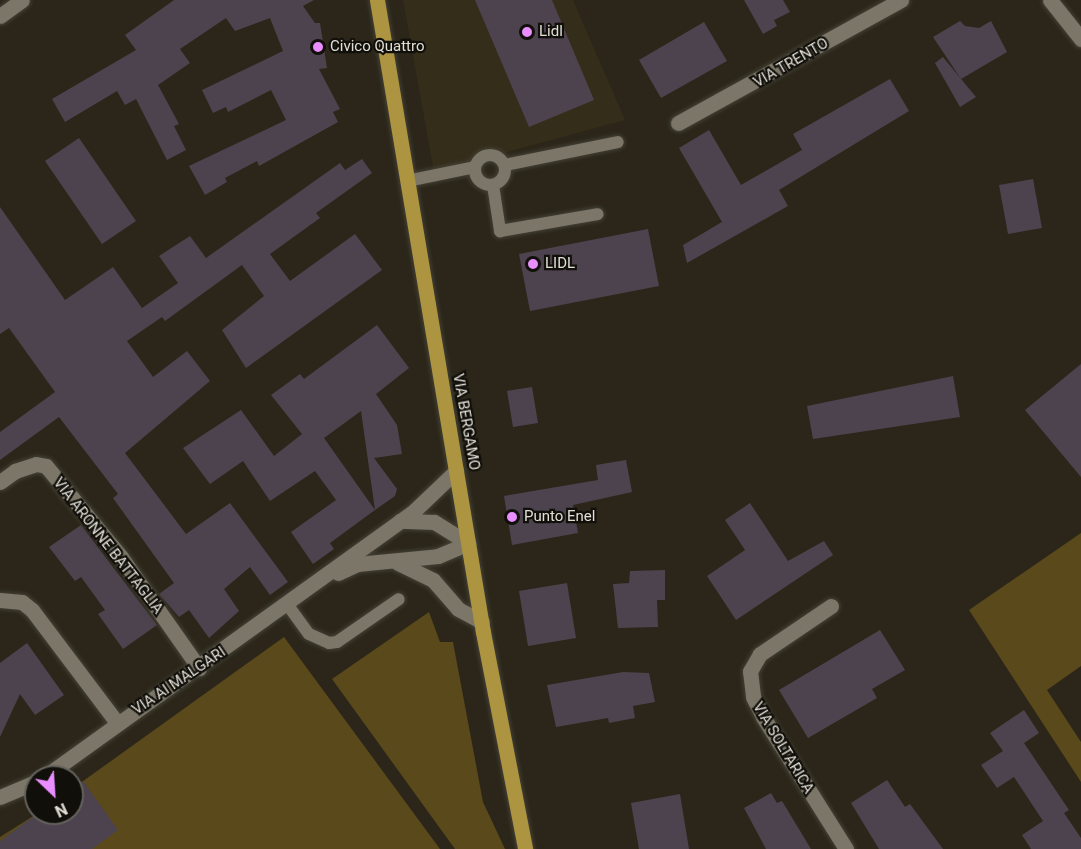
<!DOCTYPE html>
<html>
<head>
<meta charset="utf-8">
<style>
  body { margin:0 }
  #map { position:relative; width:1081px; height:849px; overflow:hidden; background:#2b2619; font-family:Roboto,sans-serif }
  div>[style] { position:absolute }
  .built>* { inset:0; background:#342d1a }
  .green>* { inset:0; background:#59491b }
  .building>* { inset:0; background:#4d434f }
  .roads { filter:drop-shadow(0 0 2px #444136) drop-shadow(0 0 2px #444136) }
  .service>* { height:12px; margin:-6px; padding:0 6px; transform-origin:6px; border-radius:6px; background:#7b7667 }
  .service>.ring { margin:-6px; padding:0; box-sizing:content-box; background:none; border:12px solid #7b7667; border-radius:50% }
  .minor>* { height:15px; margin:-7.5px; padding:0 7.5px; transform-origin:7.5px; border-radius:7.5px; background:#7b7667 }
  .primary>* { height:15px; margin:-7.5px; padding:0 7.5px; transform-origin:7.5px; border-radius:7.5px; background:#ad9441 }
  .dots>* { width:16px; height:16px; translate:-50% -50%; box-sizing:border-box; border:3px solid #110f0a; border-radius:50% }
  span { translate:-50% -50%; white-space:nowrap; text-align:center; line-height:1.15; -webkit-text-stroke:4.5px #110f0a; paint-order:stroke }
  .poi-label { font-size:15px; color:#e1ded6 }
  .left { translate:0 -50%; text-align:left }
  .street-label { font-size:15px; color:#e1ded6 }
  .north { position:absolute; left:24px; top:765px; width:60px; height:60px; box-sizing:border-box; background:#110f0a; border:2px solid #64625c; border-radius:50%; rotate:155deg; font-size:16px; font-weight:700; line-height:24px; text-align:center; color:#e1ded6 }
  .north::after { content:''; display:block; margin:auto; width:21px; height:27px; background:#e88eff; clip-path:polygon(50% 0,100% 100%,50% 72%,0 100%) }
</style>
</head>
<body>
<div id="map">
  <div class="built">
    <i style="clip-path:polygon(403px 0,573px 0,625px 120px,434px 172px)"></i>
  </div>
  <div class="green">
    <i style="clip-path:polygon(1081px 533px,1081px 666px,1047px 690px,1081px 742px,1081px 782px,969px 610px)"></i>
    <i style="clip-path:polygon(429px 612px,440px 642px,453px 642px,483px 802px,505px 849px,455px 849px,332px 679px)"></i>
    <i style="clip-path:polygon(284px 637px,440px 849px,0 849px,0 837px,38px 813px,72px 813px,72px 789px)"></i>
  </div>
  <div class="building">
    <i style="clip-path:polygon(174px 0,314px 0,303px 6px,315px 23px,320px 23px,327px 68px,319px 69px,340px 109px,333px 112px,338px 122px,259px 166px,257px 161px,225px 178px,227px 182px,205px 195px,189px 166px,286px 120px,271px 90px,228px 112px,226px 107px,213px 113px,202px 90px,283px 51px,270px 18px,235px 31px,226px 18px,180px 49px,190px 63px,158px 85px,179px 124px,174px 126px,186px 150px,167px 160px,136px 99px,125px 105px,117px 91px,65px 122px,52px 99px,136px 50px,125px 35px)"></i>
    <i style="clip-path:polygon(475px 0,552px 0,594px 100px,529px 127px)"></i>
    <i style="clip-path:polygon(744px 0,783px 0,790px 12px,774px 20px,777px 26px,763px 34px)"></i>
    <i style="clip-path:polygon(960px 21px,965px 26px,979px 28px,991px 21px,1007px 52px,961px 79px,933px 37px)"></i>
    <i style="clip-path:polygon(704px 22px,727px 61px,661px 98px,639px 60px)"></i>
    <i style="clip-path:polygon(943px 57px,976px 97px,960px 107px,935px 63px)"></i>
    <i style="clip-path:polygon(890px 79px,909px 111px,779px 190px,788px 206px,687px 263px,683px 245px,722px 222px,679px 148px,709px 130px,741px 185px,802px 150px,793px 134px)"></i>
    <i style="clip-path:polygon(79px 138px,136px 221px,102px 244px,45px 161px)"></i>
    <i style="clip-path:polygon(362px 159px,372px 173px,316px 213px,320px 218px,270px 254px,290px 281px,355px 234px,382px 270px,246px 368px,222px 330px,264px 296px,242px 265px,165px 321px,162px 317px,127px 341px,153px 377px,187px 351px,210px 381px,125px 453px,186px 534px,230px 503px,288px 582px,270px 595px,250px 567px,224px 589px,239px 611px,209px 638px,189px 610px,179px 617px,159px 594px,174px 583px,113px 498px,118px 494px,59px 417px,0 460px,0 432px,55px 392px,9px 328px,0 334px,0 207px,65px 300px,113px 267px,142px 308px,178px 283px,159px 256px,190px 236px,206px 258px,340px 163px,345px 170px)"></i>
    <i style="clip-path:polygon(1033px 179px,1042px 228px,1008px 234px,999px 185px)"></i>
    <i style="clip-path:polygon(648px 229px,659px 286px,530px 311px,519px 254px)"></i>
    <i style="clip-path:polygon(377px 325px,409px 368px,376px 394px,397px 425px,402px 454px,374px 458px,397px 489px,395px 496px,375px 510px,361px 411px,324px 438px,375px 510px,330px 543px,334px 549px,313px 564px,291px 532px,336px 500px,315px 471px,270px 501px,243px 461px,210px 484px,183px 448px,241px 410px,274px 456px,302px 434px,271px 395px,300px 374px,304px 379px)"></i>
    <i style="clip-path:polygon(1081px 364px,1081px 477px,1025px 410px)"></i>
    <i style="clip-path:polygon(953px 376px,960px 417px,813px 439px,807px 406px)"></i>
    <i style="clip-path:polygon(532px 387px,538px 423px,513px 427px,507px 391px)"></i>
    <i style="clip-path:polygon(626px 460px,632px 492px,573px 505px,578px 533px,512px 545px,504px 496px,598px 480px,596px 465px)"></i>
    <i style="clip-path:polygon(750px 503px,788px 561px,824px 541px,833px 555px,736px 620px,707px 576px,745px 550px,725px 520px)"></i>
    <i style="clip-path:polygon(81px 525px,157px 625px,123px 649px,98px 614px,105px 610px,81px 577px,75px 581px,49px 547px)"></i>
    <i style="clip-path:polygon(665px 570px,665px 600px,657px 600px,658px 627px,618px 628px,613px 584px,629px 583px,630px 571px)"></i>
    <i style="clip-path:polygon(567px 583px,576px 638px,528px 646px,519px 591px)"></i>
    <i style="clip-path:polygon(880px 630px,905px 670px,872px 689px,877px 698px,808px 738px,779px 690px)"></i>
    <i style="clip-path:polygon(27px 643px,64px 695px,35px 715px,20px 694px,0 737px,0 663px)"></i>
    <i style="clip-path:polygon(623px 672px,649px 673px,655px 702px,633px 706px,635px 718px,609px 723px,608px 718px,556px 727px,547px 685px)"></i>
    <i style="clip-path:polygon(1024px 710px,1039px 733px,1024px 743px,1069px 810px,1064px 813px,1081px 838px,1081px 849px,1031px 849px,1022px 835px,1043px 821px,1014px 777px,997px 788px,981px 765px,1003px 751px,990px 733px)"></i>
    <i style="clip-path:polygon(887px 780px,905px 807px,910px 804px,943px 849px,879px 849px,851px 803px)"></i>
    <i style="clip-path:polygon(83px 781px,118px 830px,92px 849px,0 849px,0 841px,38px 813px,72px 813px,72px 789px)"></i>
    <i style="clip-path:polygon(771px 793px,777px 803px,782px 801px,811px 849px,766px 849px,744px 808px)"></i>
    <i style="clip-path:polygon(680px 794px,689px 849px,639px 849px,631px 803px)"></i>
  </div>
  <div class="roads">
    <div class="service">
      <i class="ring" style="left:475px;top:155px;width:18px;height:18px"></i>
      <i style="left:505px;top:165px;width:115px;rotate:-11.5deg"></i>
      <i style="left:407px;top:181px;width:69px;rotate:-11.6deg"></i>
      <i style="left:493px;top:185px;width:47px;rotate:81.3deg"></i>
      <i style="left:500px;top:231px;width:99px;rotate:-9.8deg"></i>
      <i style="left:287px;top:604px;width:37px;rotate:54deg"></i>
      <i style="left:309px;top:634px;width:22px;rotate:24deg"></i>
      <i style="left:329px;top:643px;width:8px;rotate:-7deg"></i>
      <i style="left:337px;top:642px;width:75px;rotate:-34.7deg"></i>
    </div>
    <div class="minor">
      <i style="left:1050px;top:0;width:50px;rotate:51.5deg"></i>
      <i style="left:0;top:16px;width:27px;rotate:-36deg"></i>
      <i style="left:678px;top:123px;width:255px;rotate:-28.9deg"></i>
      <i style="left:0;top:482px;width:19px;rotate:-36deg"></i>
      <i style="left:15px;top:471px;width:22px;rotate:-18deg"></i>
      <i style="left:36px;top:464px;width:10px;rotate:11deg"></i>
      <i style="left:46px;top:466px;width:118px;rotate:50.5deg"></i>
      <i style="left:121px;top:557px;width:136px;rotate:54.9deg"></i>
      <i style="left:398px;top:563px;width:39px;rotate:26deg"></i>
      <i style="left:433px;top:580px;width:38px;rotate:49deg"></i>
      <i style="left:458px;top:609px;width:27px;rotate:28deg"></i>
      <i style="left:338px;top:573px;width:21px;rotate:-25deg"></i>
      <i style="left:357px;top:564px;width:81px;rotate:-5.6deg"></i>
      <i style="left:438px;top:556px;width:33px;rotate:-23deg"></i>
      <i style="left:468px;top:543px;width:40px;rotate:-148deg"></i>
      <i style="left:434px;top:522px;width:34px;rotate:-178deg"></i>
      <i style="left:0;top:600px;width:22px;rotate:5deg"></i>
      <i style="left:22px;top:602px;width:13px;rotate:39deg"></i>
      <i style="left:32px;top:610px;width:141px;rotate:53deg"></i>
      <i style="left:831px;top:606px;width:86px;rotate:145.9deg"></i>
      <i style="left:760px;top:654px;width:20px;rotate:120deg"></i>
      <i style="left:750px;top:671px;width:26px;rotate:83deg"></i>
      <i style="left:753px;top:697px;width:22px;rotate:63deg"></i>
      <i style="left:763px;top:717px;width:156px;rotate:57.8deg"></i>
      <i style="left:44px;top:777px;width:457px;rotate:-35.7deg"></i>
      <i style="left:415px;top:510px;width:57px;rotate:-43.6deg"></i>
      <i style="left:0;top:797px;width:39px;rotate:-23deg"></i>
    </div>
    <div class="primary">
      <i style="left:377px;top:0;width:641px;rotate:80.48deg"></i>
      <i style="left:483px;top:632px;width:221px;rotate:79deg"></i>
    </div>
  </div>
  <div class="dots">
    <i style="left:527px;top:32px;background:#e88eff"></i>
    <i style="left:318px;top:47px;background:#e88eff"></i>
    <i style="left:533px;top:264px;background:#e88eff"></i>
    <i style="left:512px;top:517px;background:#e88eff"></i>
  </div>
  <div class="poi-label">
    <span class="left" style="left:539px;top:32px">Lidl</span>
    <span class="left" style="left:330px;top:47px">Civico Quattro</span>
    <span class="left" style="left:545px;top:264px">LIDL</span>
    <span class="left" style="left:524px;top:517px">Punto Enel</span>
  </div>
  <div class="street-label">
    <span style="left:791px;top:63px;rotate:-30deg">VIA TRENTO</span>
    <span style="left:466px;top:422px;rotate:80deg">VIA BERGAMO</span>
    <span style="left:108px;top:546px;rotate:52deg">VIA ARONNE BATTAGLIA</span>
    <span style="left:179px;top:681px;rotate:-34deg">VIA AI MALGARI</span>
    <span style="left:783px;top:748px;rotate:59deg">VIA SOLTARICA</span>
  </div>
  <div class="north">N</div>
</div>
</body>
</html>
